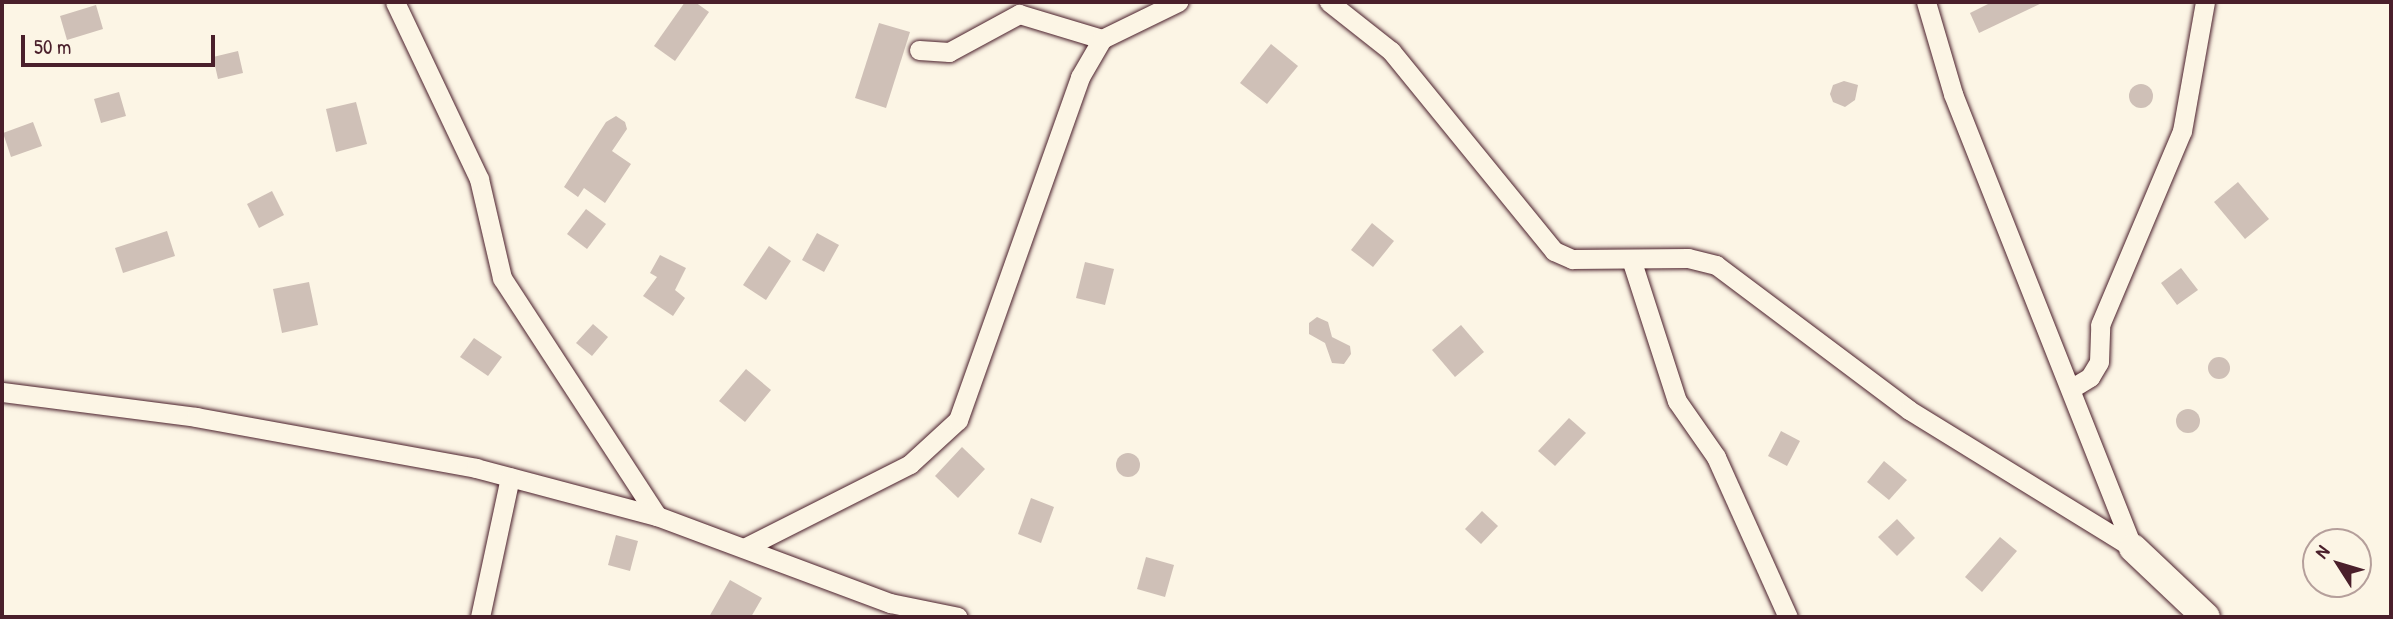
<!DOCTYPE html>
<html>
<head>
<meta charset="utf-8">
<style>
  body { margin:0 }
  #map { position:relative; width:2393px; height:619px; overflow:hidden; background:#fcf5e5; font-family:"Patrick Hand",sans-serif }
  div>[style] { position:absolute }
  .building>* { inset:0; background:#cfc0b7 }
  .round { border-radius:50% }
  .roads { filter:drop-shadow(0 0 2px #4a1f2b) drop-shadow(0 0 2px #4a1f2b) }
  .street>* { height:19px; margin:-9.5px; padding:0 9.5px; transform-origin:9.5px; border-radius:9.5px; background:#fcf5e5 }
  .secondary>* { height:28px; margin:-14px; padding:0 14px; transform-origin:14px; border-radius:14px; background:#fcf5e5 }
  span { translate:-50% -50%; white-space:nowrap; text-align:center; line-height:1.15; -webkit-text-stroke:5px #fcf5e5; paint-order:stroke }
  .frame { position:absolute; inset:0; border:4px solid #4a1f2b; pointer-events:none }
  .north { position:absolute; left:2302px; top:528px; width:70px; height:70px; box-sizing:border-box; background:#fcf5e5; border:2px solid #b59f9b; border-radius:50%; rotate:307deg; font-size:19px; font-weight:700; line-height:28px; text-align:center; color:#4a1f2b }
  .north::after { content:''; display:block; margin:auto; width:24px; height:32px; background:#4a1f2b; clip-path:polygon(50% 0,100% 100%,50% 72%,0 100%) }
  .scale { position:absolute; left:21px; top:35px; width:194px; height:32px; box-sizing:border-box; border:4px solid #4a1f2b; border-top:0; padding-left:9px; font-size:21px; line-height:24px; white-space:nowrap; color:#4a1f2b; -webkit-text-stroke:5px #fcf5e5; paint-order:stroke }
</style>
</head>
<body>
<div id="map">
  <div class="building">
    <i style="clip-path:polygon(685px 2px,695px 2px,709px 12px,675px 61px,654px 46px)"></i>
    <i style="clip-path:polygon(1992px 2px,2044px 2px,1979px 33px,1970px 13px)"></i>
    <i style="clip-path:polygon(96px 5px,103px 29px,67px 40px,60px 16px)"></i>
    <i style="clip-path:polygon(879px 23px,910px 32px,886px 108px,855px 98px)"></i>
    <i style="clip-path:polygon(1271px 44px,1298px 66px,1267px 104px,1240px 83px)"></i>
    <i style="clip-path:polygon(238px 51px,243px 73px,218px 79px,213px 57px)"></i>
    <i style="clip-path:polygon(1844px 81px,1858px 85px,1855px 100px,1845px 107px,1833px 102px,1830px 94px,1833px 85px)"></i>
    <i class="round" style="left:2129px;top:84px;width:24px;height:24px"></i>
    <i style="clip-path:polygon(119px 92px,126px 116px,101px 123px,94px 99px)"></i>
    <i style="clip-path:polygon(356px 102px,367px 144px,336px 152px,326px 109px)"></i>
    <i style="clip-path:polygon(616px 116px,625px 122px,627px 129px,612px 151px,631px 164px,605px 203px,584px 188px,578px 197px,564px 187px,606px 122px)"></i>
    <i style="clip-path:polygon(33px 122px,42px 146px,11px 157px,3px 133px)"></i>
    <i style="clip-path:polygon(2238px 182px,2269px 219px,2245px 239px,2214px 202px)"></i>
    <i style="clip-path:polygon(272px 191px,284px 215px,259px 228px,247px 204px)"></i>
    <i style="clip-path:polygon(586px 209px,606px 224px,587px 249px,567px 234px)"></i>
    <i style="clip-path:polygon(1372px 223px,1394px 241px,1373px 267px,1351px 250px)"></i>
    <i style="clip-path:polygon(167px 231px,175px 256px,123px 273px,115px 248px)"></i>
    <i style="clip-path:polygon(817px 233px,839px 245px,824px 272px,802px 260px)"></i>
    <i style="clip-path:polygon(769px 246px,791px 261px,766px 300px,743px 285px)"></i>
    <i style="clip-path:polygon(660px 255px,686px 268px,675px 290px,685px 298px,673px 316px,643px 296px,657px 277px,650px 273px)"></i>
    <i style="clip-path:polygon(1085px 262px,1114px 269px,1105px 305px,1076px 298px)"></i>
    <i style="clip-path:polygon(2181px 268px,2198px 290px,2177px 305px,2161px 283px)"></i>
    <i style="clip-path:polygon(309px 282px,318px 325px,282px 333px,273px 289px)"></i>
    <i style="clip-path:polygon(1317px 317px,1328px 322px,1332px 337px,1350px 346px,1351px 354px,1344px 364px,1332px 363px,1325px 343px,1309px 334px,1309px 323px)"></i>
    <i style="clip-path:polygon(593px 324px,608px 337px,592px 356px,576px 343px)"></i>
    <i style="clip-path:polygon(1461px 325px,1484px 352px,1455px 377px,1432px 350px)"></i>
    <i style="clip-path:polygon(474px 338px,502px 357px,488px 376px,460px 357px)"></i>
    <i class="round" style="left:2208px;top:357px;width:22px;height:22px"></i>
    <i style="clip-path:polygon(746px 369px,771px 390px,745px 422px,719px 401px)"></i>
    <i class="round" style="left:2176px;top:409px;width:24px;height:24px"></i>
    <i style="clip-path:polygon(1569px 418px,1586px 433px,1555px 466px,1538px 451px)"></i>
    <i style="clip-path:polygon(1781px 431px,1800px 441px,1787px 466px,1768px 456px)"></i>
    <i style="clip-path:polygon(962px 447px,985px 469px,958px 498px,935px 476px)"></i>
    <i class="round" style="left:1116px;top:453px;width:24px;height:24px"></i>
    <i style="clip-path:polygon(1884px 461px,1907px 480px,1889px 500px,1867px 482px)"></i>
    <i style="clip-path:polygon(1031px 498px,1054px 507px,1041px 543px,1018px 534px)"></i>
    <i style="clip-path:polygon(1482px 511px,1498px 526px,1481px 544px,1465px 529px)"></i>
    <i style="clip-path:polygon(1897px 519px,1915px 538px,1897px 556px,1878px 537px)"></i>
    <i style="clip-path:polygon(616px 535px,638px 541px,630px 571px,608px 565px)"></i>
    <i style="clip-path:polygon(2000px 537px,2017px 551px,1982px 592px,1965px 577px)"></i>
    <i style="clip-path:polygon(1146px 557px,1174px 565px,1165px 597px,1137px 589px)"></i>
    <i style="clip-path:polygon(730px 580px,762px 598px,751px 617px,709px 617px)"></i>
  </div>
  <div class="roads">
    <div class="street">
      <i style="left:395px;top:2px;width:196px;rotate:64.6deg"></i>
      <i style="left:479px;top:179px;width:102px;rotate:76.9deg"></i>
      <i style="left:502px;top:278px;width:284px;rotate:56.9deg"></i>
      <i style="left:1329px;top:2px;width:79px;rotate:38.3deg"></i>
      <i style="left:1391px;top:51px;width:258px;rotate:50.8deg"></i>
      <i style="left:1554px;top:251px;width:20px;rotate:24deg"></i>
      <i style="left:1572px;top:259px;width:116px;rotate:-0.5deg"></i>
      <i style="left:1688px;top:258px;width:29px;rotate:14deg"></i>
      <i style="left:1716px;top:265px;width:241px;rotate:36.9deg"></i>
      <i style="left:1909px;top:410px;width:263px;rotate:31.6deg"></i>
      <i style="left:1926px;top:2px;width:96px;rotate:73.6deg"></i>
      <i style="left:1953px;top:94px;width:488px;rotate:68.4deg"></i>
      <i style="left:919px;top:50px;width:30px;rotate:4deg"></i>
      <i style="left:949px;top:52px;width:80px;rotate:-28.5deg"></i>
      <i style="left:1019px;top:14px;width:87px;rotate:16.8deg"></i>
      <i style="left:1632px;top:262px;width:146px;rotate:72.1deg"></i>
      <i style="left:1677px;top:401px;width:68px;rotate:55.1deg"></i>
      <i style="left:1716px;top:457px;width:175px;rotate:65.8deg"></i>
      <i style="left:2072px;top:388px;width:21px;rotate:-31deg"></i>
      <i style="left:2090px;top:377px;width:17px;rotate:-59deg"></i>
      <i style="left:2099px;top:362px;width:37px;rotate:-88deg"></i>
      <i style="left:2100px;top:325px;width:211px;rotate:-67.1deg"></i>
      <i style="left:2182px;top:131px;width:131px;rotate:-79.9deg"></i>
      <i style="left:2px;top:392px;width:196px;rotate:7.3deg"></i>
      <i style="left:196px;top:417px;width:285px;rotate:10.3deg"></i>
      <i style="left:476px;top:468px;width:187px;rotate:14.9deg"></i>
      <i style="left:657px;top:516px;width:249px;rotate:20.5deg"></i>
      <i style="left:890px;top:603px;width:69px;rotate:11.6deg"></i>
      <i style="left:744px;top:548px;width:186px;rotate:-26.8deg"></i>
      <i style="left:910px;top:464px;width:65px;rotate:-42.5deg"></i>
      <i style="left:958px;top:420px;width:364px;rotate:-70.4deg"></i>
      <i style="left:1080px;top:77px;width:44px;rotate:-59.9deg"></i>
      <i style="left:1102px;top:39px;width:85px;rotate:-26deg"></i>
      <i style="left:480px;top:617px;width:143px;rotate:-77.9deg"></i>
    </div>
    <div class="secondary">
      <i style="left:2133px;top:548px;width:100px;rotate:43.4deg"></i>
    </div>
  </div>
  <div class="frame"></div>
  <div class="north">N</div>
  <div class="scale">50 m</div>
</div>
</body>
</html>
